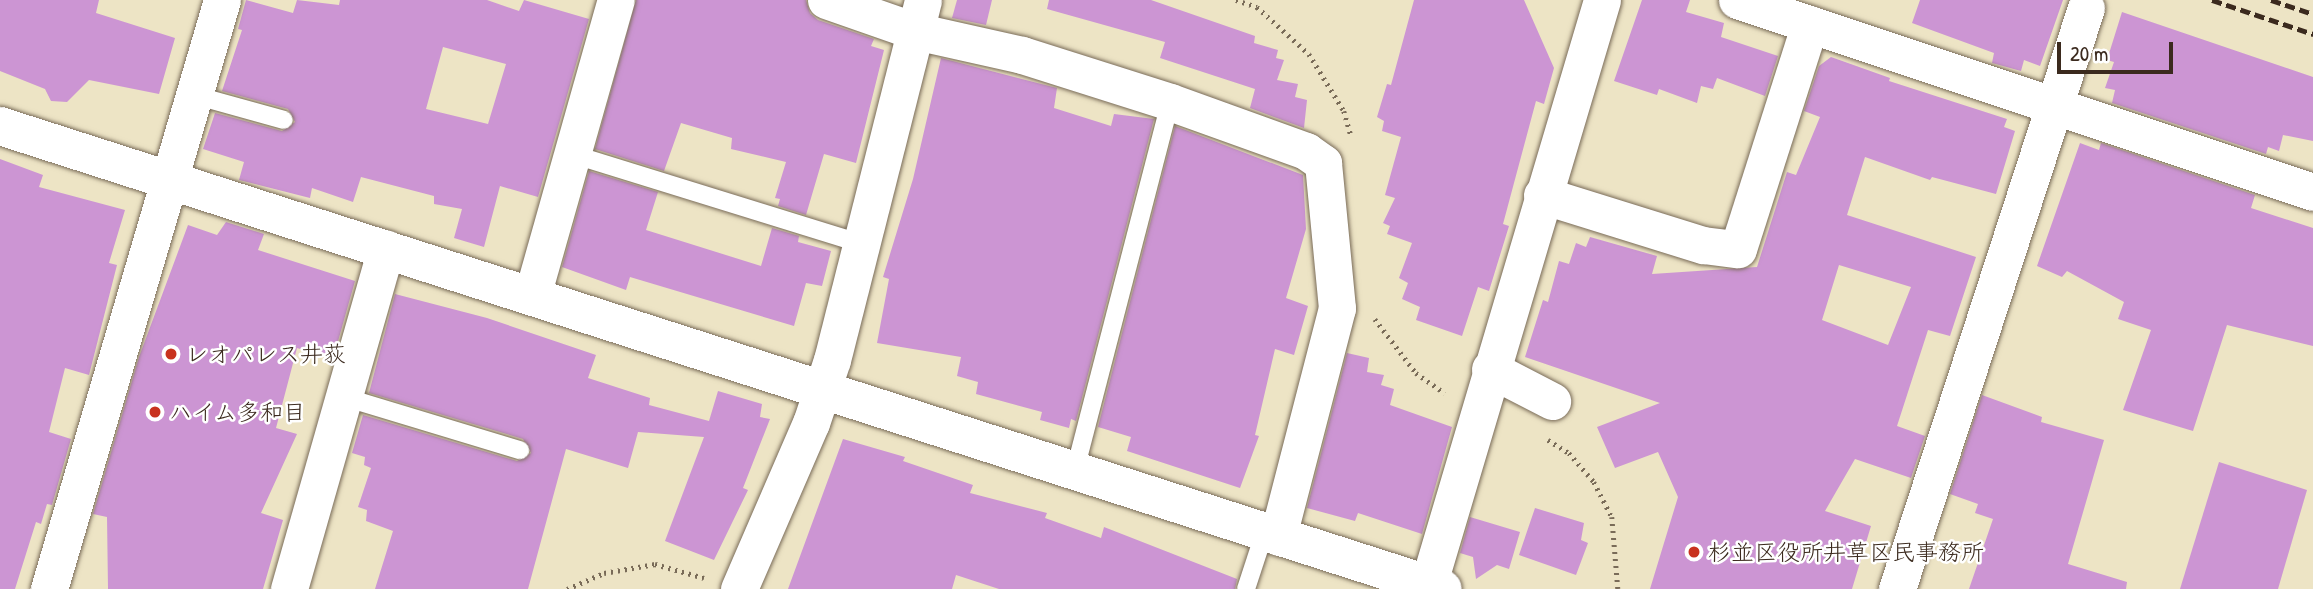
<!DOCTYPE html>
<html>
<head>
<meta charset="utf-8">
<style>
  body { margin:0 }
  #map { position:relative; width:2313px; height:589px; overflow:hidden; background:#ede4c5; font-family:"Patrick Hand","Klee One",sans-serif }
  div>[style] { position:absolute }
  .building>* { inset:0; background:#cc95d3 }
  .path>* { height:4.5px; margin-top:-2.25px; transform-origin:0; background:repeating-linear-gradient(90deg,#796b58 0 2px,transparent 0 7px) }
  .roads { filter:drop-shadow(0 0 2px #796b58) drop-shadow(0 0 2px #796b58) }
  .service>* { height:18px; margin:-9px; padding:0 9px; transform-origin:9px; border-radius:9px; background:#fff }
  .minor>* { height:37px; margin:-18.5px; padding:0 18.5px; transform-origin:18.5px; border-radius:18.5px; background:#fff }
  .tertiary>* { height:38px; margin:-19px; padding:0 19px; transform-origin:19px; border-radius:19px; background:#fff }
  .rail>* { height:5px; margin-top:-2.5px; transform-origin:0; background:repeating-linear-gradient(90deg,#3b2a1e 0 10px,transparent 0 15px) }
  .dots>* { width:19px; height:19px; translate:-50% -50%; box-sizing:border-box; border:4px solid #fff; border-radius:50% }
  span { translate:-50% -50%; white-space:nowrap; text-align:center; line-height:1.15; -webkit-text-stroke:5px #fff; paint-order:stroke }
  .poi-label { font-size:23px; color:#3b2a1e }
  .left { translate:0 -50%; text-align:left }
  .scale { position:absolute; left:2057px; top:42px; width:116px; height:32px; box-sizing:border-box; border:4px solid #3b2a1e; border-top:0; padding-left:9px; font-size:21px; line-height:24px; white-space:nowrap; color:#3b2a1e; -webkit-text-stroke:5px #fff; paint-order:stroke }
</style>
</head>
<body>
<div id="map">
  <div class="building">
    <i style="clip-path:polygon(0 0,99px 0,96px 13px,175px 38px,159px 94px,89px 80px,67px 102px,51px 101px,45px 89px,0 71px)"></i>
    <i style="clip-path:polygon(evenodd,246px 0,293px 13px,297px 0,339px 5px,340px 0,487px 0,519px 11px,524px 0,589px 19px,538px 197px,500px 186px,484px 247px,454px 238px,462px 209px,434px 204px,434px 196px,361px 177px,353px 202px,312px 188px,310px 198px,239px 180px,244px 162px,203px 149px,215px 113px,282px 131px,295px 122px,288px 109px,222px 91px,242px 30px,238px 29px,246px 0,443px 47px,506px 64px,488px 124px,426px 109px,443px 47px)"></i>
    <i style="clip-path:polygon(636px 0,806px 0,810px 13px,818px 20px,874px 39px,871px 46px,884px 50px,856px 163px,824px 154px,806px 215px,778px 206px,780px 199px,775px 198px,786px 162px,731px 149px,732px 138px,681px 123px,664px 171px,595px 149px)"></i>
    <i style="clip-path:polygon(957px 0,992px 0,986px 25px,952px 18px)"></i>
    <i style="clip-path:polygon(1049px 0,1151px 0,1255px 36px,1254px 43px,1278px 50px,1276px 58px,1284px 60px,1277px 80px,1298px 84px,1295px 97px,1307px 100px,1304px 128px,1250px 108px,1255px 89px,1160px 58px,1165px 42px,1047px 9px)"></i>
    <i style="clip-path:polygon(1414px 0,1524px 0,1554px 68px,1544px 104px,1536px 101px,1503px 224px,1509px 226px,1489px 291px,1478px 287px,1462px 336px,1416px 320px,1420px 307px,1402px 299px,1408px 283px,1399px 278px,1412px 243px,1387px 234px,1390px 226px,1383px 223px,1395px 198px,1385px 195px,1401px 137px,1382px 131px,1384px 121px,1377px 117px,1387px 84px,1391px 85px)"></i>
    <i style="clip-path:polygon(1642px 0,1690px 0,1686px 12px,1724px 23px,1721px 37px,1778px 56px,1765px 96px,1717px 78px,1713px 89px,1701px 86px,1697px 103px,1659px 89px,1657px 95px,1614px 81px)"></i>
    <i style="clip-path:polygon(1920px 0,2063px 0,2040px 66px,2024px 60px,2021px 71px,1992px 63px,1994px 53px,1912px 23px)"></i>
    <i style="clip-path:polygon(2122px 12px,2313px 77px,2313px 141px,2283px 135px,2279px 151px,2268px 147px,2266px 154px,2112px 103px,2115px 90px,2105px 88px,2114px 62px,2107px 60px)"></i>
    <i style="clip-path:polygon(evenodd,1831px 57px,1890px 78px,1889px 81px,2007px 119px,2004px 127px,2015px 131px,1996px 194px,1932px 177px,1930px 180px,1865px 157px,1847px 215px,1976px 257px,1950px 336px,1928px 330px,1897px 426px,1925px 436px,1911px 478px,1855px 459px,1825px 511px,1871px 526px,1852px 589px,1650px 589px,1678px 497px,1658px 452px,1615px 468px,1597px 427px,1660px 403px,1525px 357px,1543px 300px,1548px 302px,1559px 261px,1569px 264px,1576px 243px,1586px 247px,1590px 237px,1657px 256px,1652px 274px,1757px 267px,1787px 172px,1796px 175px,1820px 117px,1804px 111px,1819px 66px,1831px 57px,1839px 265px,1911px 287px,1888px 345px,1822px 320px,1839px 265px)"></i>
    <i style="clip-path:polygon(941px 58px,1057px 88px,1054px 108px,1111px 126px,1114px 114px,1154px 119px,1076px 421px,1071px 419px,1069px 428px,1040px 420px,1042px 412px,976px 394px,978px 382px,957px 376px,961px 357px,877px 343px,889px 279px,883px 277px,913px 179px)"></i>
    <i style="clip-path:polygon(1175px 126px,1303px 175px,1306px 229px,1286px 298px,1308px 306px,1294px 355px,1275px 349px,1255px 435px,1259px 436px,1240px 488px,1127px 451px,1131px 437px,1098px 427px)"></i>
    <i style="clip-path:polygon(2080px 143px,2099px 150px,2101px 143px,2255px 195px,2251px 208px,2313px 228px,2313px 346px,2227px 325px,2193px 431px,2123px 410px,2151px 330px,2118px 319px,2124px 302px,2067px 271px,2062px 277px,2037px 266px)"></i>
    <i style="clip-path:polygon(0 159px,43px 175px,39px 187px,125px 210px,109px 263px,117px 265px,89px 375px,65px 368px,49px 432px,71px 439px,52px 505px,47px 504px,41px 524px,36px 522px,15px 589px,0 589px)"></i>
    <i style="clip-path:polygon(589px 171px,658px 192px,646px 230px,761px 266px,772px 228px,799px 236px,798px 242px,831px 251px,822px 286px,806px 283px,794px 326px,630px 277px,626px 290px,562px 267px)"></i>
    <i style="clip-path:polygon(226px 222px,264px 234px,258px 250px,355px 281px,333px 359px,297px 348px,276px 428px,297px 434px,261px 513px,283px 520px,263px 589px,108px 589px,107px 517px,93px 514px,139px 357px,188px 225px,217px 235px)"></i>
    <i style="clip-path:polygon(395px 294px,487px 318px,596px 355px,588px 378px,650px 398px,649px 405px,709px 421px,718px 391px,762px 404px,760px 417px,770px 419px,743px 488px,748px 490px,714px 560px,665px 541px,704px 437px,638px 432px,628px 468px,566px 449px,528px 589px,375px 589px,393px 531px,366px 521px,367px 510px,358px 507px,371px 468px,364px 465px,365px 457px,352px 453px,363px 415px,517px 461px,531px 453px,523px 439px,369px 393px)"></i>
    <i style="clip-path:polygon(1347px 353px,1369px 358px,1367px 372px,1384px 375px,1381px 385px,1394px 389px,1390px 405px,1452px 427px,1422px 534px,1358px 513px,1355px 521px,1307px 508px)"></i>
    <i style="clip-path:polygon(1982px 395px,2042px 417px,2041px 422px,2104px 440px,2068px 564px,2127px 582px,2126px 589px,1969px 589px,1993px 519px,1975px 513px,1978px 504px,1950px 494px)"></i>
    <i style="clip-path:polygon(843px 439px,905px 457px,903px 461px,973px 485px,970px 493px,1047px 513px,1045px 518px,1101px 538px,1104px 527px,1237px 579px,1235px 589px,999px 589px,956px 575px,952px 589px,788px 589px)"></i>
    <i style="clip-path:polygon(2219px 462px,2307px 490px,2278px 589px,2180px 589px)"></i>
    <i style="clip-path:polygon(1535px 508px,1584px 523px,1581px 540px,1588px 543px,1576px 575px,1519px 555px)"></i>
    <i style="clip-path:polygon(1470px 517px,1520px 532px,1509px 569px,1497px 565px,1476px 579px,1473px 557px,1460px 553px)"></i>
  </div>
  <div class="path">
    <i style="left:1236px;top:0;width:22px;rotate:18deg"></i>
    <i style="left:1257px;top:7px;width:70px;rotate:42.1deg"></i>
    <i style="left:1309px;top:54px;width:67px;rotate:58.4deg"></i>
    <i style="left:1344px;top:111px;width:26px;rotate:74deg"></i>
    <i style="left:1375px;top:319px;width:68px;rotate:52.8deg"></i>
    <i style="left:1416px;top:373px;width:35px;rotate:35deg"></i>
    <i style="left:1548px;top:440px;width:25px;rotate:32deg"></i>
    <i style="left:1569px;top:453px;width:38px;rotate:49deg"></i>
    <i style="left:1594px;top:482px;width:39px;rotate:63deg"></i>
    <i style="left:1612px;top:517px;width:72px;rotate:85.2deg"></i>
    <i style="left:567px;top:589px;width:40px;rotate:-23.4deg"></i>
    <i style="left:604px;top:573px;width:52px;rotate:-10deg"></i>
    <i style="left:655px;top:564px;width:51px;rotate:15.9deg"></i>
  </div>
  <div class="roads">
    <div class="service">
      <i style="left:194px;top:95px;width:93px;rotate:15.5deg"></i>
      <i style="left:572px;top:154px;width:304px;rotate:17.2deg"></i>
      <i style="left:344px;top:397px;width:184px;rotate:16.8deg"></i>
      <i style="left:1075px;top:470px;width:380px;rotate:-75.5deg"></i>
      <i style="left:1246px;top:589px;width:61px;rotate:-71.9deg"></i>
    </div>
    <div class="minor">
      <i style="left:826px;top:0;width:94px;rotate:19.2deg"></i>
      <i style="left:915px;top:31px;width:110px;rotate:12.6deg"></i>
      <i style="left:1022px;top:55px;width:155px;rotate:17.6deg"></i>
      <i style="left:1170px;top:102px;width:145px;rotate:19.8deg"></i>
      <i style="left:1306px;top:151px;width:21px;rotate:35deg"></i>
      <i style="left:1323px;top:163px;width:146px;rotate:84.5deg"></i>
      <i style="left:1337px;top:308px;width:236px;rotate:104.5deg"></i>
      <i style="left:1737px;top:0;width:607px;rotate:18.43deg"></i>
      <i style="left:1542px;top:195px;width:169px;rotate:17.3deg"></i>
      <i style="left:1703px;top:245px;width:35px;rotate:7deg"></i>
      <i style="left:1738px;top:249px;width:236px;rotate:-72.3deg"></i>
      <i style="left:532px;top:296px;width:308px;rotate:-74.2deg"></i>
      <i style="left:1490px;top:369px;width:70px;rotate:27.3deg"></i>
      <i style="left:49px;top:589px;width:614px;rotate:-73.63deg"></i>
      <i style="left:289px;top:589px;width:354px;rotate:-74.1deg"></i>
      <i style="left:739px;top:589px;width:181px;rotate:-66.6deg"></i>
      <i style="left:811px;top:423px;width:66px;rotate:-71.6deg"></i>
      <i style="left:832px;top:360px;width:371px;rotate:-75.8deg"></i>
      <i style="left:1427px;top:589px;width:614px;rotate:-73.45deg"></i>
      <i style="left:1897px;top:589px;width:611px;rotate:-71.98deg"></i>
    </div>
    <div class="tertiary">
      <i style="left:0;top:126px;width:1515px;rotate:17.79deg"></i>
    </div>
  </div>
  <div class="rail">
    <i style="left:2212px;top:0;width:107px;rotate:18.6deg"></i>
    <i style="left:2271px;top:0;width:44px;rotate:18.4deg"></i>
  </div>
  <div class="dots">
    <i style="left:171px;top:354px;background:#c8321e"></i>
    <i style="left:155px;top:412px;background:#c8321e"></i>
    <i style="left:1694px;top:552px;background:#c8321e"></i>
  </div>
  <div class="poi-label">
    <span class="left" style="left:185px;top:354px">レオパレス井荻</span>
    <span class="left" style="left:169px;top:412px">ハイム多和目</span>
    <span class="left" style="left:1708px;top:552px">杉並区役所井草区民事務所</span>
  </div>
  <div class="scale">20 m</div>
</div>
</body>
</html>
